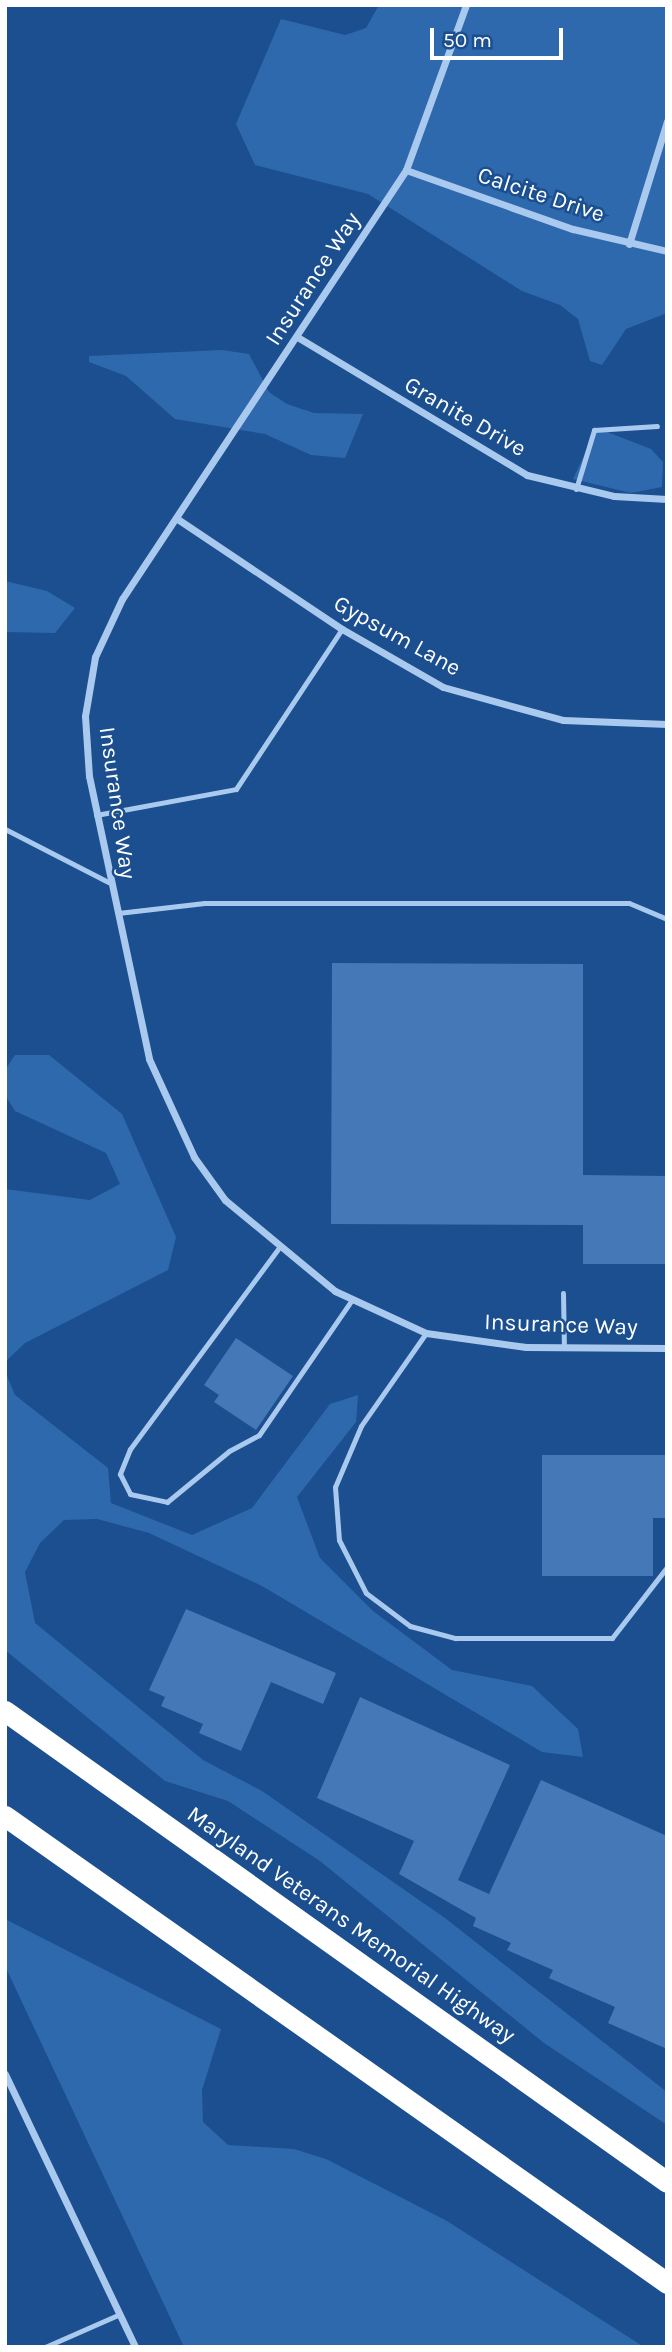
<!DOCTYPE html>
<html>
<head>
<meta charset="utf-8">
<style>
  body { margin:0 }
  #map { position:relative; width:672px; height:2352px; overflow:hidden; background:#1b4f8f; font-family:Karla,sans-serif }
  div>[style] { position:absolute }
  .green>* { inset:0; background:#2e69ad }
  .building>* { inset:0; background:#4478b7 }
  .service>* { height:5px; margin:-2.5px; padding:0 2.5px; transform-origin:2.5px; border-radius:2.5px; background:#a9c9ee }
  .minor>* { height:7px; margin:-3.5px; padding:0 3.5px; transform-origin:3.5px; border-radius:3.5px; background:#a9c9ee }
  .motorway>* { height:21px; margin:-10.5px; padding:0 10.5px; transform-origin:10.5px; border-radius:10.5px; background:#fff }
  span { translate:-50% -50%; white-space:nowrap; text-align:center; line-height:1.15; -webkit-text-stroke:5px #1b4f8f; paint-order:stroke }
  .street-label { font-size:23px; color:#fff }
  .frame { position:absolute; inset:0; border:7px solid #fff; pointer-events:none }
  .scale { position:absolute; left:430px; top:28px; width:133px; height:32px; box-sizing:border-box; border:4px solid #fff; border-top:0; padding-left:9px; font-size:21px; line-height:24px; white-space:nowrap; color:#fff; -webkit-text-stroke:5px #1b4f8f; paint-order:stroke }
</style>
</head>
<body>
<div id="map">
  <div class="green">
    <i style="clip-path:polygon(379px 5px,667px 5px,667px 313px,626px 329px,602px 365px,590px 361px,578px 319px,560px 305px,522px 291px,368px 194px,255px 165px,236px 124px,281px 19px,345px 35px,366px 28px)"></i>
    <i style="clip-path:polygon(222px 350px,249px 354px,269px 392px,287px 404px,314px 413px,363px 414px,345px 458px,311px 455px,265px 434px,175px 419px,126px 376px,89px 362px,89px 356px)"></i>
    <i style="clip-path:polygon(597px 428px,651px 449px,663px 462px,662px 487px,631px 493px,573px 479px)"></i>
    <i style="clip-path:polygon(5px 581px,47px 591px,75px 608px,55px 633px,5px 632px)"></i>
    <i style="clip-path:polygon(15px 1055px,49px 1055px,122px 1114px,176px 1237px,168px 1270px,25px 1343px,5px 1362px,5px 1189px,90px 1200px,120px 1184px,106px 1153px,15px 1111px,5px 1095px,5px 1070px)"></i>
    <i style="clip-path:polygon(5px 1371px,15px 1395px,108px 1468px,111px 1503px,192px 1535px,252px 1508px,330px 1404px,358px 1395px,356px 1422px,297px 1497px,320px 1558px,373px 1611px,452px 1670px,532px 1686px,578px 1729px,583px 1757px,542px 1752px,262px 1586px,149px 1533px,97px 1519px,64px 1520px,40px 1543px,25px 1572px,35px 1623px,203px 1760px,262px 1791px,445px 1918px,667px 2092px,667px 2125px,544px 2043px,320px 1861px,228px 1801px,165px 1781px,5px 1650px)"></i>
    <i style="clip-path:polygon(5px 1919px,221px 2029px,202px 2090px,203px 2122px,228px 2145px,294px 2149px,326px 2159px,447px 2221px,644px 2347px,184px 2347px,5px 1966px)"></i>
  </div>
  <div class="building">
    <i style="clip-path:polygon(332px 963px,583px 964px,583px 1175px,667px 1176px,667px 1264px,583px 1264px,583px 1225px,331px 1224px)"></i>
    <i style="clip-path:polygon(236px 1338px,293px 1376px,256px 1430px,214px 1402px,219px 1395px,204px 1385px)"></i>
    <i style="clip-path:polygon(542px 1455px,667px 1455px,667px 1518px,653px 1518px,653px 1576px,542px 1576px)"></i>
    <i style="clip-path:polygon(186px 1609px,336px 1673px,323px 1704px,271px 1682px,241px 1751px,199px 1733px,203px 1724px,161px 1706px,165px 1697px,149px 1690px)"></i>
    <i style="clip-path:polygon(360px 1697px,510px 1765px,458px 1880px,489px 1894px,541px 1780px,667px 1836px,667px 2049px,608px 2023px,615px 2007px,549px 1978px,553px 1970px,507px 1950px,511px 1943px,473px 1926px,476px 1918px,399px 1874px,414px 1841px,317px 1798px)"></i>
  </div>
  <div class="service">
    <i style="left:576px;top:489px;width:62px;rotate:-73deg"></i>
    <i style="left:594px;top:430px;width:63px;rotate:-3.6deg"></i>
    <i style="left:96px;top:815px;width:142px;rotate:-10.5deg"></i>
    <i style="left:236px;top:789px;width:192px;rotate:-56.5deg"></i>
    <i style="left:5px;top:829px;width:116px;rotate:27.2deg"></i>
    <i style="left:118px;top:913px;width:87px;rotate:-6.6deg"></i>
    <i style="left:204px;top:903px;width:425px"></i>
    <i style="left:629px;top:903px;width:41px;rotate:22.8deg"></i>
    <i style="left:278px;top:1249px;width:249px;rotate:126.5deg"></i>
    <i style="left:130px;top:1449px;width:27px;rotate:112deg"></i>
    <i style="left:120px;top:1474px;width:22px;rotate:63deg"></i>
    <i style="left:130px;top:1494px;width:38px;rotate:12deg"></i>
    <i style="left:167px;top:1502px;width:80px;rotate:-39.4deg"></i>
    <i style="left:229px;top:1451px;width:34px;rotate:-28deg"></i>
    <i style="left:259px;top:1435px;width:163px;rotate:-55.5deg"></i>
    <i style="left:563px;top:1293px;width:55px;rotate:89deg"></i>
    <i style="left:426px;top:1333px;width:113px;rotate:125deg"></i>
    <i style="left:361px;top:1426px;width:66px;rotate:113.1deg"></i>
    <i style="left:335px;top:1487px;width:53px;rotate:85.7deg"></i>
    <i style="left:339px;top:1540px;width:59px;rotate:63deg"></i>
    <i style="left:366px;top:1593px;width:55px;rotate:36.9deg"></i>
    <i style="left:410px;top:1626px;width:47px;rotate:14.9deg"></i>
    <i style="left:455px;top:1638px;width:157px"></i>
    <i style="left:612px;top:1638px;width:90px;rotate:-52.2deg"></i>
    <i style="left:45px;top:2347px;width:82px;rotate:-23.7deg"></i>
  </div>
  <div class="minor">
    <i style="left:466px;top:5px;width:176px;rotate:110deg"></i>
    <i style="left:406px;top:170px;width:514px;rotate:123.5deg"></i>
    <i style="left:122px;top:599px;width:64px;rotate:115deg"></i>
    <i style="left:95px;top:657px;width:60px;rotate:99.6deg"></i>
    <i style="left:85px;top:716px;width:60px;rotate:86.2deg"></i>
    <i style="left:89px;top:776px;width:289px;rotate:78deg"></i>
    <i style="left:149px;top:1059px;width:108px;rotate:65.3deg"></i>
    <i style="left:194px;top:1157px;width:53px;rotate:54.2deg"></i>
    <i style="left:225px;top:1200px;width:143px;rotate:39.6deg"></i>
    <i style="left:335px;top:1291px;width:100px;rotate:24.8deg"></i>
    <i style="left:426px;top:1333px;width:101px;rotate:8deg"></i>
    <i style="left:526px;top:1347px;width:141px;rotate:0.4deg"></i>
    <i style="left:406px;top:170px;width:177px;rotate:19.5deg"></i>
    <i style="left:573px;top:229px;width:97px;rotate:13.2deg"></i>
    <i style="left:629px;top:244px;width:129px;rotate:-72.8deg"></i>
    <i style="left:299px;top:338px;width:266px;rotate:31deg"></i>
    <i style="left:527px;top:475px;width:89px;rotate:13.6deg"></i>
    <i style="left:614px;top:496px;width:53px;rotate:3.2deg"></i>
    <i style="left:176px;top:518px;width:200px;rotate:33.8deg"></i>
    <i style="left:342px;top:629px;width:116px;rotate:29.9deg"></i>
    <i style="left:443px;top:687px;width:124px;rotate:15.4deg"></i>
    <i style="left:563px;top:720px;width:104px;rotate:2.2deg"></i>
    <i style="left:5px;top:2074px;width:302px;rotate:64.5deg"></i>
  </div>
  <div class="motorway">
    <i style="left:5px;top:1711px;width:812px;rotate:35.43deg"></i>
    <i style="left:5px;top:1816px;width:810px;rotate:35.2deg"></i>
  </div>
  <div class="street-label">
    <span style="left:541px;top:195px;rotate:18deg">Calcite Drive</span>
    <span style="left:313px;top:279px;rotate:-57deg">Insurance Way</span>
    <span style="left:465px;top:417px;rotate:30deg">Granite Drive</span>
    <span style="left:397px;top:636px;rotate:29deg">Gypsum Lane</span>
    <span style="left:117px;top:803px;rotate:82deg">Insurance Way</span>
    <span style="left:561px;top:1325px;rotate:2deg">Insurance Way</span>
    <span style="left:351px;top:1925px;rotate:35deg">Maryland Veterans Memorial Highway</span>
  </div>
  <div class="frame"></div>
  <div class="scale">50 m</div>
</div>
</body>
</html>
